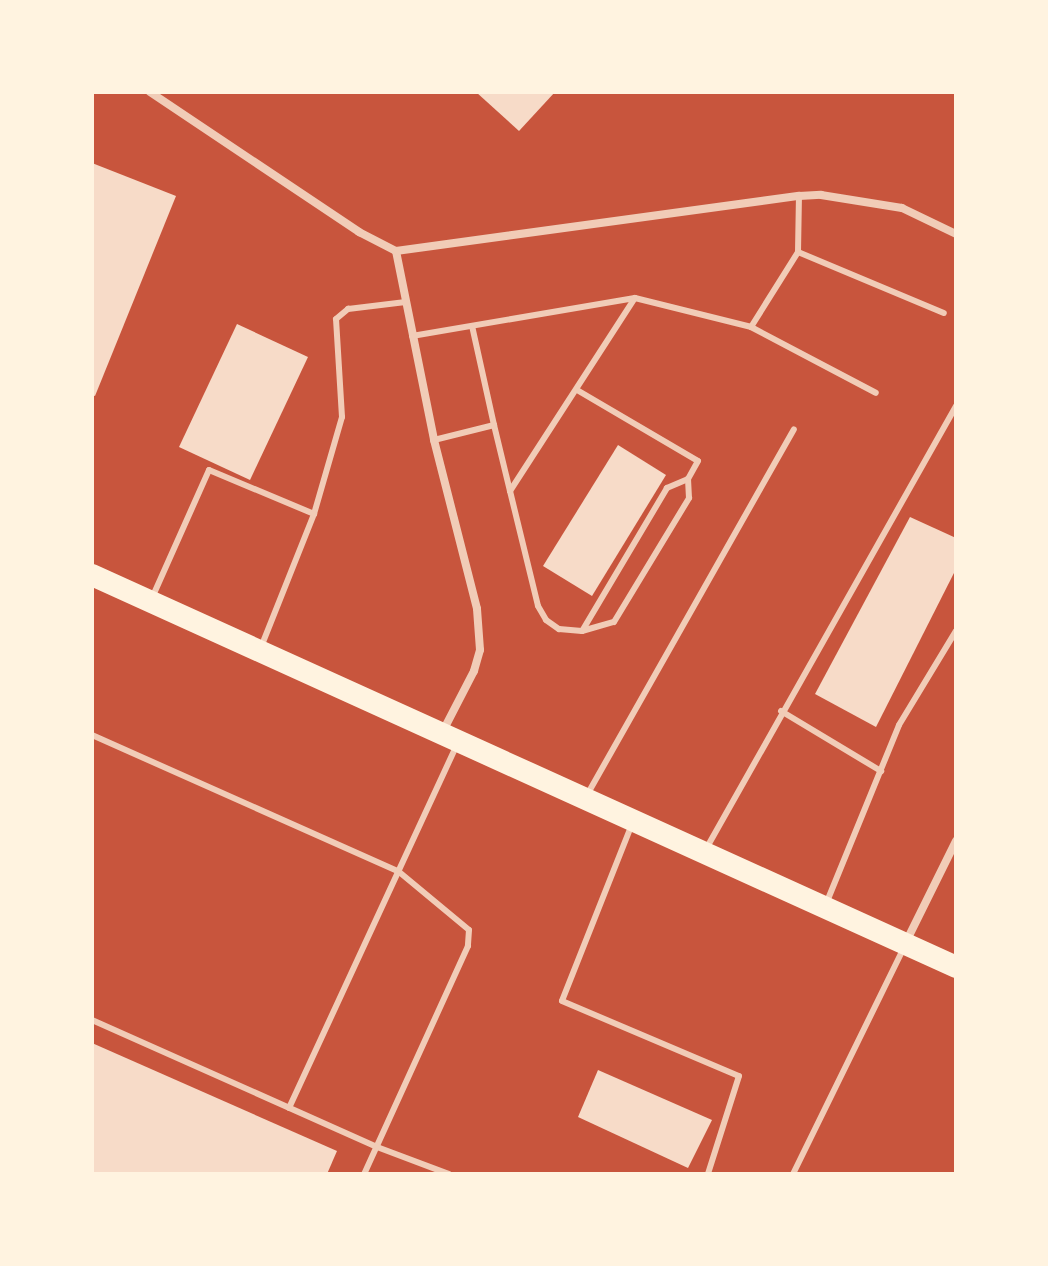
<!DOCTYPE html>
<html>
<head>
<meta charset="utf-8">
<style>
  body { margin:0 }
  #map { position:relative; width:1048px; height:1266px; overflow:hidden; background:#c8553d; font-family:"Varela Round",sans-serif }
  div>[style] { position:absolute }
  .building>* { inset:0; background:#f7dbc8 }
  .service>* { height:6px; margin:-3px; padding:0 3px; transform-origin:3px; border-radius:3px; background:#f1ccb7 }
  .minor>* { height:8px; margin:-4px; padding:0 4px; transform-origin:4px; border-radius:4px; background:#f1ccb7 }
  .trunk>* { height:22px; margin:-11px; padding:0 11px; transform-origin:11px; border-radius:11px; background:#fff3e0 }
  span { translate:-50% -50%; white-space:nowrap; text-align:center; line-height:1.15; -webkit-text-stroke:7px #fff3e0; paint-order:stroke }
  .frame { position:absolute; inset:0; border:94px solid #fff3e0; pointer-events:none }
</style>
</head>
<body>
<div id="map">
  <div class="building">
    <i style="clip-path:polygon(476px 92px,555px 92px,519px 131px)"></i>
    <i style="clip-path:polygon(92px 163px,176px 196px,95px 396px,92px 395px)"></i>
    <i style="clip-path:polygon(237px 324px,308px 357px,250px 480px,179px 447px)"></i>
    <i style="clip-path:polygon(618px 445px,666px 475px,592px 596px,543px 566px)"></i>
    <i style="clip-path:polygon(910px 517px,956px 538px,956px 569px,876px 727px,815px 694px)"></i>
    <i style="clip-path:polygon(92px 1043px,337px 1151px,327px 1174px,92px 1174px)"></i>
    <i style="clip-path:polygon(598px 1070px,712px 1120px,688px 1168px,578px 1117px)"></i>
  </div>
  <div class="service">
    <i style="left:798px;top:252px;width:158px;rotate:22.7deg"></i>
    <i style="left:751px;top:327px;width:141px;rotate:27.8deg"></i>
    <i style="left:412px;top:336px;width:226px;rotate:-9.7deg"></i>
    <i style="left:635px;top:298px;width:120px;rotate:14deg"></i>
    <i style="left:751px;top:327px;width:89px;rotate:-57.9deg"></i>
    <i style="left:798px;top:252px;width:56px;rotate:-89deg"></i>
    <i style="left:577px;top:390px;width:140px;rotate:30.4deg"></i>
    <i style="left:698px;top:461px;width:21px;rotate:119deg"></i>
    <i style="left:688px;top:479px;width:23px;rotate:157deg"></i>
    <i style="left:667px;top:488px;width:166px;rotate:120.7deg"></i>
    <i style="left:494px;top:425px;width:68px;rotate:76.4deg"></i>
    <i style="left:510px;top:491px;width:230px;rotate:-57.1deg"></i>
    <i style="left:434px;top:440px;width:62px;rotate:-14deg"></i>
    <i style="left:494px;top:425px;width:101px;rotate:-102.5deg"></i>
    <i style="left:510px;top:491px;width:118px;rotate:76.3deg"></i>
    <i style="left:538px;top:606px;width:16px;rotate:60deg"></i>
    <i style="left:546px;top:620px;width:16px;rotate:35deg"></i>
    <i style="left:559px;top:629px;width:23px;rotate:5deg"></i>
    <i style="left:582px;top:631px;width:33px;rotate:-16deg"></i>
    <i style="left:614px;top:622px;width:145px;rotate:-58.8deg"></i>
    <i style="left:689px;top:498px;width:19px;rotate:-93deg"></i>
    <i style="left:314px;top:514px;width:101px;rotate:-73.9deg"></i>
    <i style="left:342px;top:417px;width:98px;rotate:-93.5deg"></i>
    <i style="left:336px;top:319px;width:16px;rotate:-40deg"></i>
    <i style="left:348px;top:309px;width:58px;rotate:-6.9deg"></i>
    <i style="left:152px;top:598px;width:140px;rotate:-66deg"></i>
    <i style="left:209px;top:470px;width:114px;rotate:22.7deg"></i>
    <i style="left:314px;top:514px;width:143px;rotate:111.7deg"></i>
    <i style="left:781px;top:711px;width:117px;rotate:31deg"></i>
    <i style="left:92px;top:735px;width:335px;rotate:24deg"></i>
    <i style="left:398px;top:871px;width:92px;rotate:39.7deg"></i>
    <i style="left:469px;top:930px;width:16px;rotate:94deg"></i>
    <i style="left:468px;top:946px;width:251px;rotate:114.5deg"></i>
    <i style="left:587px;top:795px;width:420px;rotate:-60.5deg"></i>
    <i style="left:632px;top:824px;width:190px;rotate:111.6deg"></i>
    <i style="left:562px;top:1001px;width:192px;rotate:23deg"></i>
    <i style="left:739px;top:1076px;width:103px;rotate:107.6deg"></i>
    <i style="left:706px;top:849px;width:509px;rotate:-60.56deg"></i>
    <i style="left:826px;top:904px;width:193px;rotate:-67.8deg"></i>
    <i style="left:899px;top:725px;width:110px;rotate:-58.8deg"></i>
    <i style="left:92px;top:1020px;width:312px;rotate:24deg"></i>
    <i style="left:377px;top:1147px;width:77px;rotate:20.6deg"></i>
    <i style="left:289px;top:1108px;width:401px;rotate:-65.2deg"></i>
    <i style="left:793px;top:1174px;width:253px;rotate:-63.9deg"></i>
  </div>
  <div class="minor">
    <i style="left:150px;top:92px;width:252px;rotate:33.8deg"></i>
    <i style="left:359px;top:232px;width:42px;rotate:27.2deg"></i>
    <i style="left:396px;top:251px;width:407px;rotate:-7.8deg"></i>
    <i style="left:799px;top:196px;width:22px;rotate:-3deg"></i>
    <i style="left:821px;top:195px;width:82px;rotate:9.1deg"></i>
    <i style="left:902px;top:208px;width:60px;rotate:25.7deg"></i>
    <i style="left:396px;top:251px;width:193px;rotate:78.6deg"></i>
    <i style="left:434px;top:440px;width:174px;rotate:75.7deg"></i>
    <i style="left:477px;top:609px;width:41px;rotate:85.8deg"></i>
    <i style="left:480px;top:650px;width:22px;rotate:106deg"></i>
    <i style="left:474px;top:671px;width:70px;rotate:117.3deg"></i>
    <i style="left:905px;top:944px;width:115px;rotate:-63.7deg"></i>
  </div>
  <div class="trunk">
    <i style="left:92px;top:575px;width:949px;rotate:24.4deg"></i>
  </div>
  <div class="frame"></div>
</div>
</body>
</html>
